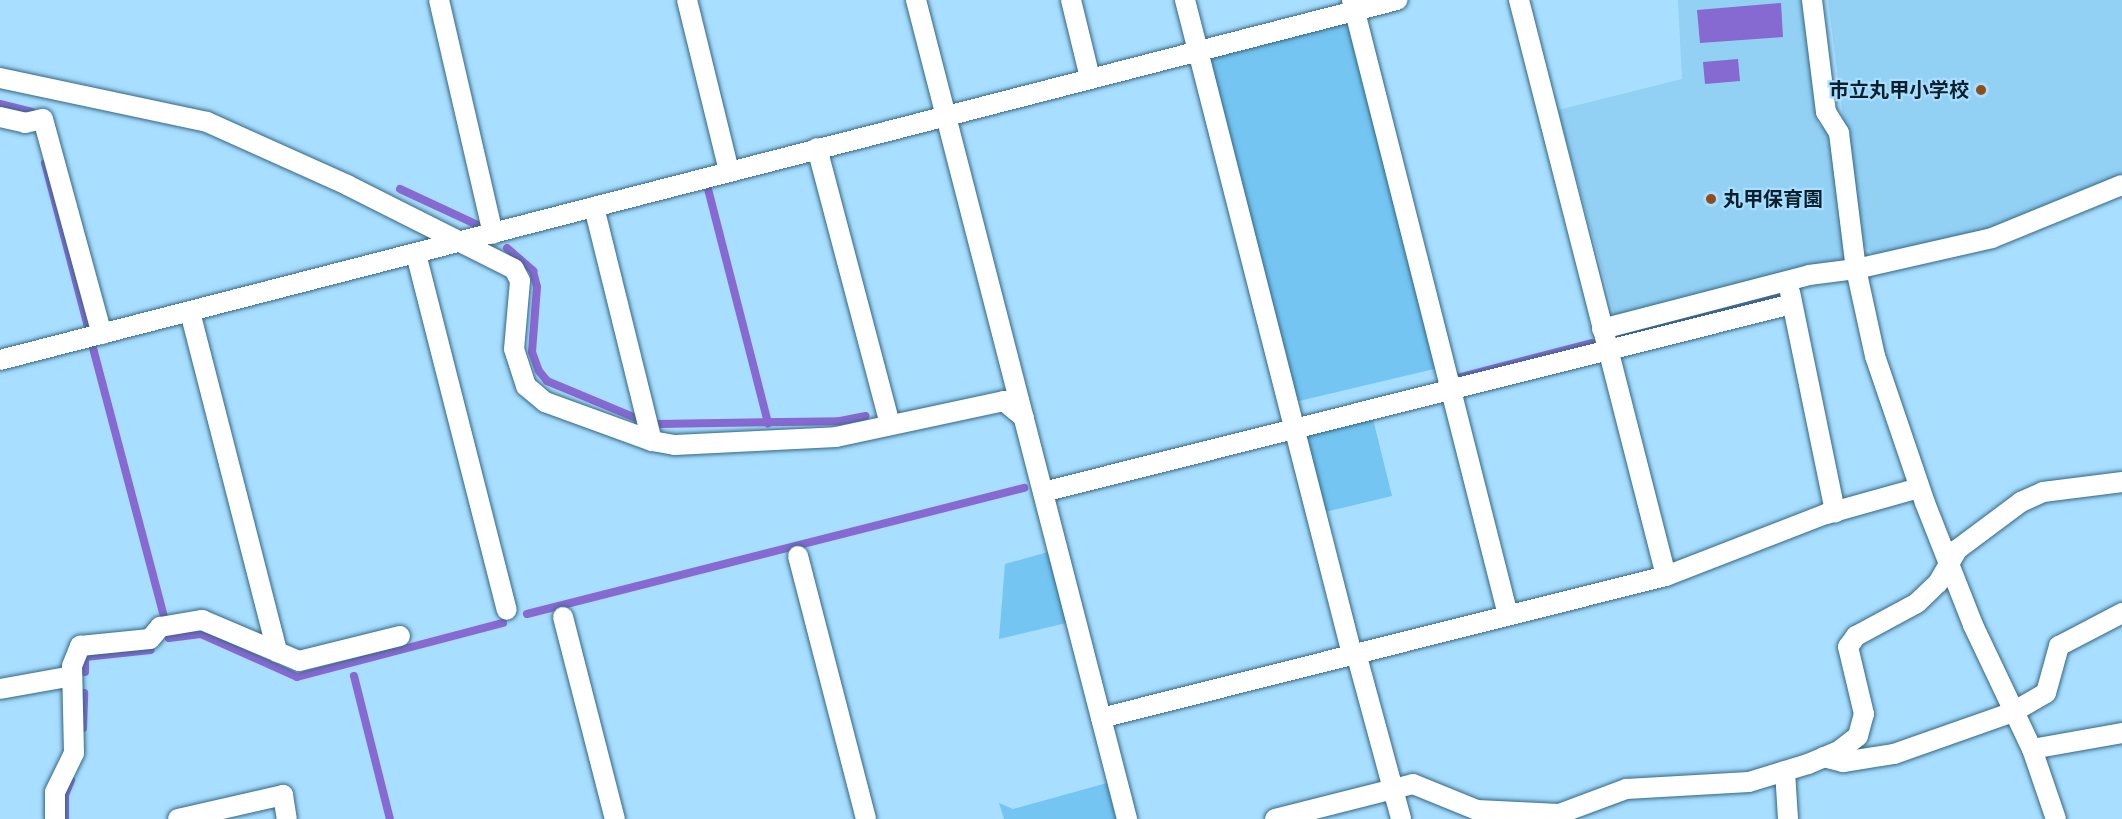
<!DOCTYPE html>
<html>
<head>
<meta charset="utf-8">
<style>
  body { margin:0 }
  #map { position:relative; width:2122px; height:819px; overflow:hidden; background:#a8deff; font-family:"Roboto Serif","Noto Sans JP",serif }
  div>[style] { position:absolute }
  .built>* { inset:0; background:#92d0f4 }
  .green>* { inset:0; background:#74c5f2 }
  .water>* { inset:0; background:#8769d2 }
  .stream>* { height:8px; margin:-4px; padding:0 4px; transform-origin:4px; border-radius:4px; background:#8769d2 }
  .roads { filter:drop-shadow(0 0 2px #346784) drop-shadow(0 0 2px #346784) }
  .street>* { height:20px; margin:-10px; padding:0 10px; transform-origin:10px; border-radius:10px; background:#fff }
  .dots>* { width:16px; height:16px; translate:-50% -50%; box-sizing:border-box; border:3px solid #a8deff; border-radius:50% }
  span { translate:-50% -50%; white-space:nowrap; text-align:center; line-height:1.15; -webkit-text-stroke:4.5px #a8deff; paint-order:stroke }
  .poi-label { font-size:20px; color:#0b202c; font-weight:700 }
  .right { translate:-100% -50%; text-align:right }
  .left { translate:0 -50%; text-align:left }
</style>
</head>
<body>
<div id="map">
  <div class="built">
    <i style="clip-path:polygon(1678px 0,1801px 0,1818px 125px,1832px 133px,1848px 265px,1615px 317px,1558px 110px,1682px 79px)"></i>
    <i style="clip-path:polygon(1828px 0,2122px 0,2122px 180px,1994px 231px,1879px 258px,1859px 242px)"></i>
  </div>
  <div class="green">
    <i style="clip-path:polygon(1348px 22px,1439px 362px,1434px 369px,1299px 401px,1295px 398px,1209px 61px,1212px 55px)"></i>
    <i style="clip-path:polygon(1372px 415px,1392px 496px,1321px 513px,1303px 432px)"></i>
    <i style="clip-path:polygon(1048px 552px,1066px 623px,999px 639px,1005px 564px)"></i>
    <i style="clip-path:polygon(1107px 783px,1116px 819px,1004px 819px,999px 803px,1013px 809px)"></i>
  </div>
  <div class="water">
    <i style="clip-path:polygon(1781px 3px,1783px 37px,1700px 43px,1697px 10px)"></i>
    <i style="clip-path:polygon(1738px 59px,1740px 81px,1705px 84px,1703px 62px)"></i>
  </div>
  <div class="stream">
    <i style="left:0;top:104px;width:33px;rotate:14deg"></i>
    <i style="left:45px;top:163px;width:170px;rotate:75.3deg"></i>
    <i style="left:400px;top:189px;width:90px;rotate:24.9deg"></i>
    <i style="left:708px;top:189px;width:242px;rotate:75.6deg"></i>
    <i style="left:507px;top:248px;width:35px;rotate:41deg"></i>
    <i style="left:533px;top:271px;width:16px;rotate:76deg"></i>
    <i style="left:537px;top:287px;width:65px;rotate:94.4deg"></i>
    <i style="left:532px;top:352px;width:20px;rotate:70deg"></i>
    <i style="left:539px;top:371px;width:13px;rotate:51deg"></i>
    <i style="left:547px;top:381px;width:96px;rotate:22.6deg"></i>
    <i style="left:1616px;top:337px;width:167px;rotate:-14.5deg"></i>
    <i style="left:93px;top:348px;width:278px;rotate:75.2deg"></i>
    <i style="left:1457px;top:378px;width:139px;rotate:-14.5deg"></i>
    <i style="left:657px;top:424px;width:183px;rotate:-0.9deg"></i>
    <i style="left:840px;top:421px;width:26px;rotate:-11deg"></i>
    <i style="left:527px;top:614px;width:513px;rotate:-14.23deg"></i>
    <i style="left:167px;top:632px;width:6px;rotate:72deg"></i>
    <i style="left:169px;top:638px;width:32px;rotate:-7deg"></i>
    <i style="left:201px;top:634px;width:105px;rotate:24.1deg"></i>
    <i style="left:297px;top:677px;width:213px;rotate:-14.7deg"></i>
    <i style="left:85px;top:672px;width:15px;rotate:-90deg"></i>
    <i style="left:85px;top:657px;width:66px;rotate:-6.1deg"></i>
    <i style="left:354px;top:676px;width:147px;rotate:75.9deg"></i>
    <i style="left:83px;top:728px;width:35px;rotate:-88deg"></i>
    <i style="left:65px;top:819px;width:24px;rotate:-90deg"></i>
    <i style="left:65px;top:795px;width:16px;rotate:-68deg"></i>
  </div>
  <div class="roads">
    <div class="street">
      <i style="left:439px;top:0;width:240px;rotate:77deg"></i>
      <i style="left:687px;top:0;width:176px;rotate:76.2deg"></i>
      <i style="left:916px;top:0;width:846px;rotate:75.55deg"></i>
      <i style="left:1071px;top:0;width:80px;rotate:76.3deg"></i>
      <i style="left:1185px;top:0;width:675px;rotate:75.68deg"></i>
      <i style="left:1352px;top:0;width:634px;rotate:75.77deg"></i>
      <i style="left:1519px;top:0;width:594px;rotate:75.68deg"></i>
      <i style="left:1812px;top:0;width:113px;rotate:82.9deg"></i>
      <i style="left:1826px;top:112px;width:25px;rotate:58deg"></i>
      <i style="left:1839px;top:133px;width:137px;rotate:82.9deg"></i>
      <i style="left:1856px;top:269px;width:89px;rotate:77.7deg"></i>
      <i style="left:1875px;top:356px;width:155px;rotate:71.2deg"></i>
      <i style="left:1925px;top:503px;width:131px;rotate:68.5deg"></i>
      <i style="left:1973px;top:625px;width:137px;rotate:64.6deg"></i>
      <i style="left:2032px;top:749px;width:74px;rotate:71.1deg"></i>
      <i style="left:0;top:78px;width:212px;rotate:12deg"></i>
      <i style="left:207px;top:122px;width:154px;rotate:24.2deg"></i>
      <i style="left:347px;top:185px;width:187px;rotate:26.7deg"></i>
      <i style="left:514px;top:269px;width:13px;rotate:63deg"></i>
      <i style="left:520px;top:281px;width:68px;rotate:95deg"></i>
      <i style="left:514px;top:349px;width:39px;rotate:72deg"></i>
      <i style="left:526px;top:386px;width:25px;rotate:40deg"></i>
      <i style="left:545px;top:402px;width:114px;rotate:20deg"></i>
      <i style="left:652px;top:441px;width:23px;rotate:10deg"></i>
      <i style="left:675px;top:445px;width:161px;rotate:-2.8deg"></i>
      <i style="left:836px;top:437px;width:172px;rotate:-12.1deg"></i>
      <i style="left:1004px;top:401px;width:26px;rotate:40deg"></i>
      <i style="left:0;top:117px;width:26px;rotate:13deg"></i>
      <i style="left:25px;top:123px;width:18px;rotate:-13deg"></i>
      <i style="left:43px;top:119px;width:223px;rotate:74.7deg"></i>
      <i style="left:817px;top:148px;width:286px;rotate:75.2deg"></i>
      <i style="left:594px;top:207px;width:241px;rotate:76.1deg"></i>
      <i style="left:416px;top:254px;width:367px;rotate:75.7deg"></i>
      <i style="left:1790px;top:292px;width:225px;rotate:78.4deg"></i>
      <i style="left:190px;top:312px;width:351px;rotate:75.6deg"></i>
      <i style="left:1602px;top:329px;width:214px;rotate:-14.6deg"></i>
      <i style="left:1809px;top:275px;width:47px;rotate:-7.3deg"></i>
      <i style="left:1856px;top:269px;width:139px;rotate:-12.8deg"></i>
      <i style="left:1992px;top:238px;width:140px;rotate:-22.2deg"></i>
      <i style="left:0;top:360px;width:1443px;rotate:-14.45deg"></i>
      <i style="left:1043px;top:492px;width:772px;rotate:-14.09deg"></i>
      <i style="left:798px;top:556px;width:272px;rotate:75.5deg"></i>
      <i style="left:563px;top:617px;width:209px;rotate:75.6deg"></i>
      <i style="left:1356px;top:653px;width:172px;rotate:74.8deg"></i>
      <i style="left:0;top:689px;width:73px;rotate:-10.2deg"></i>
      <i style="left:1101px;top:718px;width:583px;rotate:-14.11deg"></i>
      <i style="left:1666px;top:576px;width:172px;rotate:-21.2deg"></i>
      <i style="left:1826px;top:514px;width:97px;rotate:-15.6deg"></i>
      <i style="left:2032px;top:749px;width:91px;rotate:-10.1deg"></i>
      <i style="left:1824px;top:757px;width:20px;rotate:15deg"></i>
      <i style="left:1843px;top:762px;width:52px;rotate:-8.9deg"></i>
      <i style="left:1894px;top:754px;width:126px;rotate:-19.4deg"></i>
      <i style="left:2013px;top:712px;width:38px;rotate:-30deg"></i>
      <i style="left:2046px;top:693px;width:49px;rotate:-74.5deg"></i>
      <i style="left:2059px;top:646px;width:71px;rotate:-27.6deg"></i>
      <i style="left:1785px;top:771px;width:48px;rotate:86.4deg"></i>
      <i style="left:55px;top:819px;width:27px;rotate:-90deg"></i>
      <i style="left:55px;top:792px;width:43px;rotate:-64deg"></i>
      <i style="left:74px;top:753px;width:87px;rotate:-91.3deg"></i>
      <i style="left:72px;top:666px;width:22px;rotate:-68deg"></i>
      <i style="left:80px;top:646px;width:70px;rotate:-5.7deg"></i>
      <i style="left:150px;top:639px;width:16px;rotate:-50deg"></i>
      <i style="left:160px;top:627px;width:43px;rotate:-9.5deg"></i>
      <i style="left:202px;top:620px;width:105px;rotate:22.9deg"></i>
      <i style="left:299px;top:661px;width:104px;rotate:-13.9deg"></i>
      <i style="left:178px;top:819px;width:108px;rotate:-12.9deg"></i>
      <i style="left:283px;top:795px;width:24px;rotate:81deg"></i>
      <i style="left:1275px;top:819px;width:142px;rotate:-14.2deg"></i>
      <i style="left:1413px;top:784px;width:69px;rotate:22.1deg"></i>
      <i style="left:1477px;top:810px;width:82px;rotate:2.8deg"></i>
      <i style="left:1559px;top:814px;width:72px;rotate:-20.5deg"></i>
      <i style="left:1626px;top:789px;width:123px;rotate:-3.3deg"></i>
      <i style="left:1749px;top:782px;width:62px;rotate:-17deg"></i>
      <i style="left:1808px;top:764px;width:34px;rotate:-23deg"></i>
      <i style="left:1839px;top:751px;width:24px;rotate:-38deg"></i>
      <i style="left:1858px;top:736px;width:23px;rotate:-75deg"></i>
      <i style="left:1864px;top:714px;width:69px;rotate:-103.4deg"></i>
      <i style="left:1848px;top:647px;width:14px;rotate:-54deg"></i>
      <i style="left:1856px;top:636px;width:69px;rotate:-28.4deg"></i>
      <i style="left:1917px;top:603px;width:29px;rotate:-44deg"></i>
      <i style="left:1938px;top:583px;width:39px;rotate:-60deg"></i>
      <i style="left:1958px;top:549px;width:79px;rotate:-36.7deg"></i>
      <i style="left:2021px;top:502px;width:24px;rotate:-24deg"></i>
      <i style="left:2043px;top:492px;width:80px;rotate:-7.2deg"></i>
    </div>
  </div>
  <div class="dots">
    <i style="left:1981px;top:90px;background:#8e4d19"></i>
    <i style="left:1711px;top:199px;background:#8e4d19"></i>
  </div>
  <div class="poi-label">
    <span class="right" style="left:1969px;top:90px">市立丸甲小学校</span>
    <span class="left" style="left:1723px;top:199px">丸甲保育園</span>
  </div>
</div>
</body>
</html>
